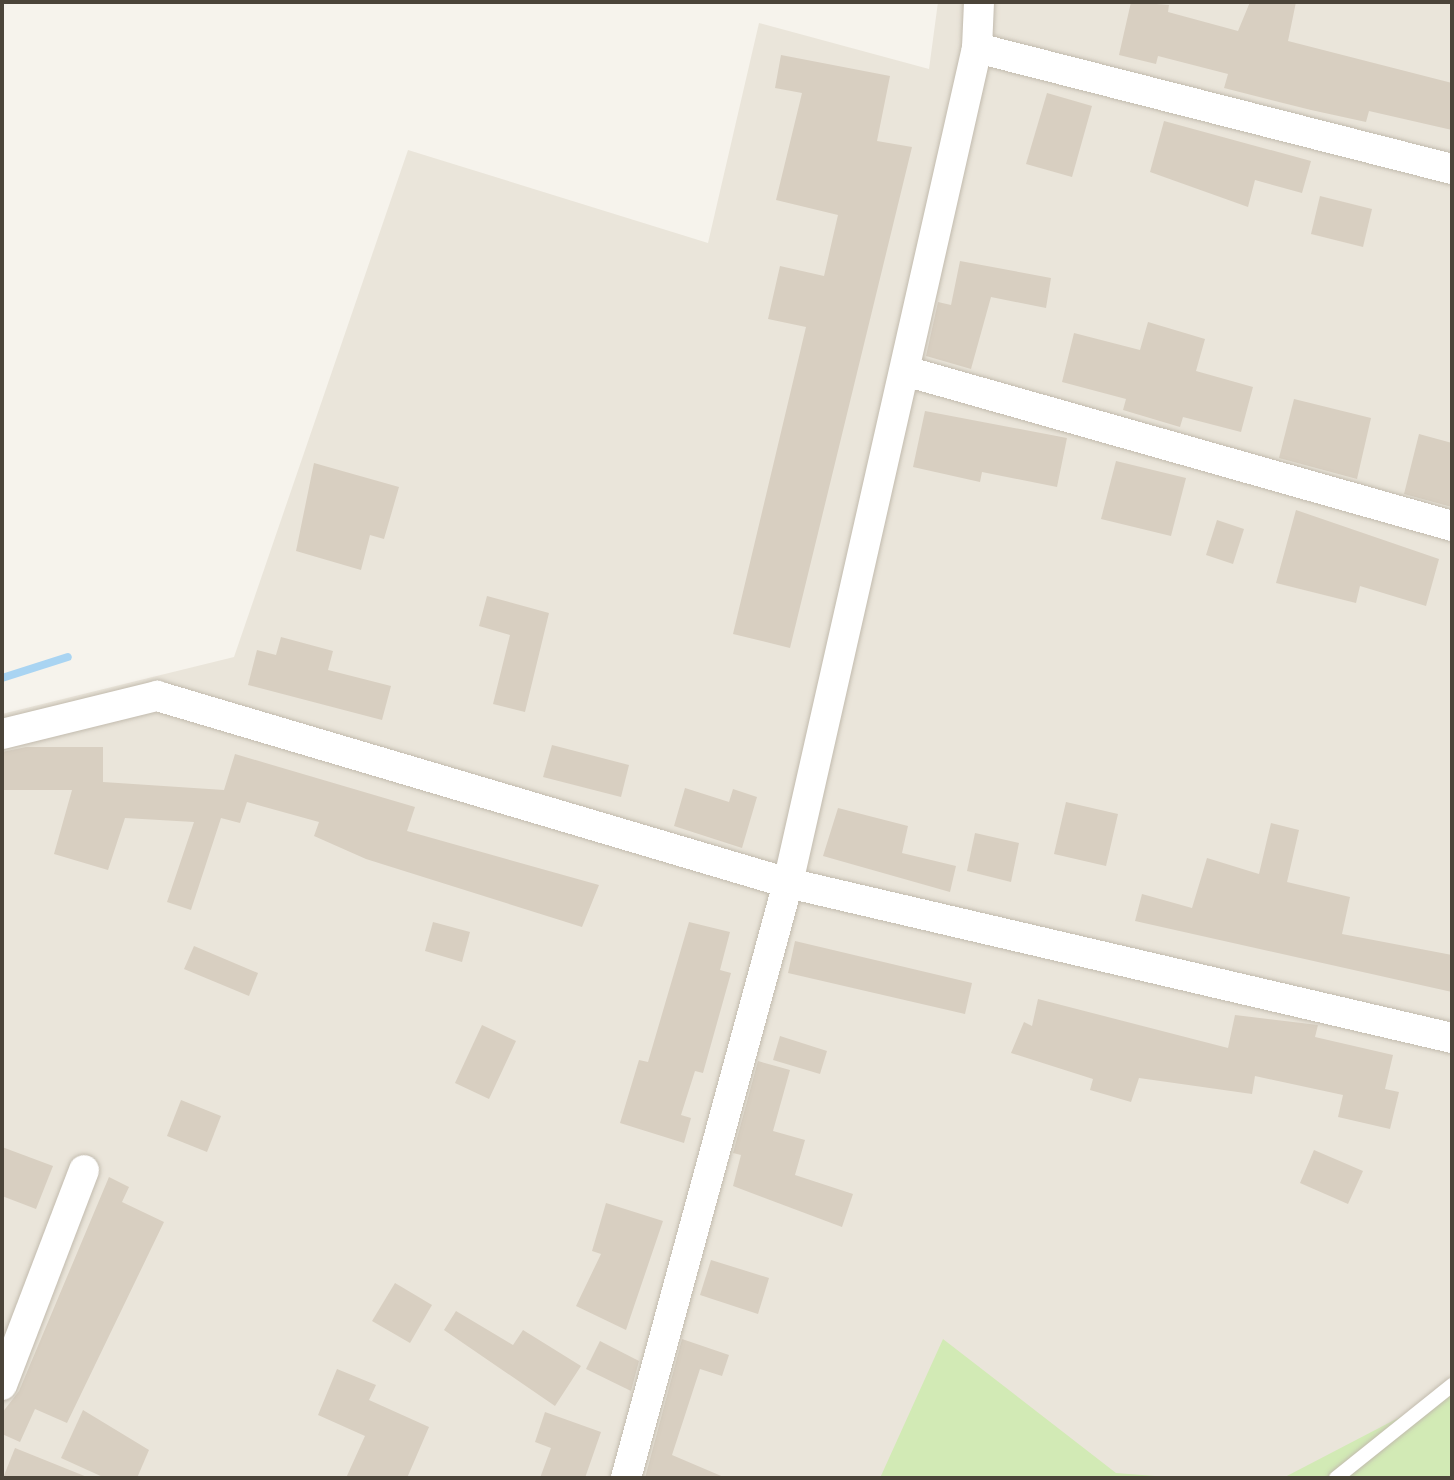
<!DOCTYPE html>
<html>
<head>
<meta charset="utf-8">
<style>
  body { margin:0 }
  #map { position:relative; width:1454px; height:1480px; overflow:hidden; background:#f6f3ec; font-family:Inter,sans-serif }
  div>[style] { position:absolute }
  .residential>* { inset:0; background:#eae5da }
  .green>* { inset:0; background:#d2eab5 }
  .stream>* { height:8px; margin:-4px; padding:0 4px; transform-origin:4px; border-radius:4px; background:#a9d4f2 }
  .building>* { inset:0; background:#d8cfc1 }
  .roads { filter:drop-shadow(0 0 2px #c2bbae) drop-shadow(0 0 2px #c2bbae) }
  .service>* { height:14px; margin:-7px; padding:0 7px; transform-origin:7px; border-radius:7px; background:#fff }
  .minor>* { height:30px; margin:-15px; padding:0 15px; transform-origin:15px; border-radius:15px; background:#fff }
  span { translate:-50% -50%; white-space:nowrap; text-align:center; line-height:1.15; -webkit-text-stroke:7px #fff; paint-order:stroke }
  .frame { position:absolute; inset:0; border:4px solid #4b4439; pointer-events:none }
</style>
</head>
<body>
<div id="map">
  <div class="residential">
    <i style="clip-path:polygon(938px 2px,1452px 2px,1452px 1478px,2px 1478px,2px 714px,234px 657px,408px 150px,708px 243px,759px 23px,929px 69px)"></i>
  </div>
  <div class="green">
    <i style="clip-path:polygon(943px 1339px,1116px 1473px,1181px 1478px,880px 1478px)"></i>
    <i style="clip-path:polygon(1452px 1390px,1452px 1478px,1283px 1478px)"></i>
  </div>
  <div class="stream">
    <i style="left:2px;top:678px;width:69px;rotate:-17.7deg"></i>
  </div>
  <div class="building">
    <i style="clip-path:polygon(1131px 2px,1169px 5px,1168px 12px,1238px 31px,1250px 2px,1296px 2px,1288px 41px,1452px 83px,1452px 130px,1369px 111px,1366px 122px,1311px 110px,1224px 88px,1228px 74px,1158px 56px,1156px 64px,1119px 55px)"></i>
    <i style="clip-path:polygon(781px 55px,890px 76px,877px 141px,912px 147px,790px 648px,733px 634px,806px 327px,768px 319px,780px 266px,824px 276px,838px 215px,776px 200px,802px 93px,775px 88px)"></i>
    <i style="clip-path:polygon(1047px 93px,1092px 106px,1072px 177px,1026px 164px)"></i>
    <i style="clip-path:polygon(1164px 121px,1311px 161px,1302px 193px,1255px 180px,1248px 207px,1150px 172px)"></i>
    <i style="clip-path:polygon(1320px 196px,1372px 209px,1363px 247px,1311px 234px)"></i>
    <i style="clip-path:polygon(960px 261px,1051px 278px,1046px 308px,991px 297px,971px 369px,926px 356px,938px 302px,951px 305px)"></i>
    <i style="clip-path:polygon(1148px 322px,1205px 339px,1196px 371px,1253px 387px,1241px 432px,1183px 417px,1180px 427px,1123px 410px,1126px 399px,1062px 382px,1074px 333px,1140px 350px)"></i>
    <i style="clip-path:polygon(1294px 399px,1371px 418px,1357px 479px,1279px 458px)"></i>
    <i style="clip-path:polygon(925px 411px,1067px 438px,1057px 487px,982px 472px,980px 482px,913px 467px)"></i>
    <i style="clip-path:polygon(1419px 434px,1452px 443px,1452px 507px,1404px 494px)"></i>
    <i style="clip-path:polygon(1116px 461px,1186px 478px,1171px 536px,1101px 519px)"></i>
    <i style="clip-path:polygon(314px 463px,399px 487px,384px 539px,370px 535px,361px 570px,296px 551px)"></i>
    <i style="clip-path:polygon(1296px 510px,1439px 559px,1426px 606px,1360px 586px,1356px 603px,1276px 583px)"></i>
    <i style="clip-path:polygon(1217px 520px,1244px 529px,1233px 564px,1206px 555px)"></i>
    <i style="clip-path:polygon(487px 596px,549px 613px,525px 712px,493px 704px,510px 635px,479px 626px)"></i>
    <i style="clip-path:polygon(281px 637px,333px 651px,328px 670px,391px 686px,382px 720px,248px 685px,257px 650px,276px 655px)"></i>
    <i style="clip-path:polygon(552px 745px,629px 765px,621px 797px,543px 777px)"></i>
    <i style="clip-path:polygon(26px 747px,103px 747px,103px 782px,224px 790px,235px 754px,415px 807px,407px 831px,599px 885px,582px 927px,366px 859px,314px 836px,319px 822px,247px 802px,240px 823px,221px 818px,191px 910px,167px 902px,194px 822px,125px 818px,108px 870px,54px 854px,72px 790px,2px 790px,2px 752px)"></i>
    <i style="clip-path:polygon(685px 788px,729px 802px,733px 789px,757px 797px,742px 848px,674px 826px)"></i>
    <i style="clip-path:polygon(1066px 802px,1118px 814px,1106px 866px,1054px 854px)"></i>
    <i style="clip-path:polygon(838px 808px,908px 826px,902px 853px,956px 866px,950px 892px,823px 856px)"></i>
    <i style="clip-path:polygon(1271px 823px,1299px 830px,1287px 882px,1350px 897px,1342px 934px,1452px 955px,1452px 992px,1135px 921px,1142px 894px,1192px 908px,1207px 858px,1259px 874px)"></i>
    <i style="clip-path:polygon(975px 833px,1019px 843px,1011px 882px,967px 871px)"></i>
    <i style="clip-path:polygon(433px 922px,470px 932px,462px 962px,425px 951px)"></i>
    <i style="clip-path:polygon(689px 922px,730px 932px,720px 970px,731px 973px,703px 1073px,695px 1071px,681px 1115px,691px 1118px,684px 1143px,620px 1123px,639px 1060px,648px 1062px)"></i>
    <i style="clip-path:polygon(795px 941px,972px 983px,965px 1014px,788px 973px)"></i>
    <i style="clip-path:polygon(194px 946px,258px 973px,249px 996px,184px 969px)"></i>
    <i style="clip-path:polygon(1038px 999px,1228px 1048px,1235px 1015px,1318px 1025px,1315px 1037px,1393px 1055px,1385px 1089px,1399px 1092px,1390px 1129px,1338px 1117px,1343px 1095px,1255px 1076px,1252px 1094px,1139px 1078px,1131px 1102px,1090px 1090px,1093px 1079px,1011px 1053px,1024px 1022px,1032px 1026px)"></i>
    <i style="clip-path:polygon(482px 1025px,516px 1041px,489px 1099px,455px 1083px)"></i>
    <i style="clip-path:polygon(780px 1036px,827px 1051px,820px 1074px,773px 1060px)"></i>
    <i style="clip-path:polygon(758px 1061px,790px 1070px,773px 1131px,805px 1140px,795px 1175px,853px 1194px,842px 1227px,733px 1186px,741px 1155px,733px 1153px)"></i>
    <i style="clip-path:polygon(181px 1100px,221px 1116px,207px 1152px,167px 1136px)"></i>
    <i style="clip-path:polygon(2px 1147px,53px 1166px,36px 1209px,2px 1196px)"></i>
    <i style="clip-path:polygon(1314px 1150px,1363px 1171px,1348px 1204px,1300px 1183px)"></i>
    <i style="clip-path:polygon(109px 1177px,129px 1187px,122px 1202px,164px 1222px,67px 1423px,35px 1409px,20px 1442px,2px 1434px,2px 1413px,19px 1391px)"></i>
    <i style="clip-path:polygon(606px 1203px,663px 1221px,626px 1330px,576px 1306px,601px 1254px,592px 1251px)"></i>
    <i style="clip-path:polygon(711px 1260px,769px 1278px,758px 1314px,700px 1295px)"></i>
    <i style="clip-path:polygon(395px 1283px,432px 1305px,410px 1343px,372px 1321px)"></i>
    <i style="clip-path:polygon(456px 1311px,513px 1345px,523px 1330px,581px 1366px,555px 1406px,444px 1330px)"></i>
    <i style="clip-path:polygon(682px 1339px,729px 1355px,722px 1376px,700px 1369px,672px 1455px,726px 1478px,645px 1478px)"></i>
    <i style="clip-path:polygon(600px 1341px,639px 1361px,631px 1391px,586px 1369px)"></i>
    <i style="clip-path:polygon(337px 1369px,376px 1385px,369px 1400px,429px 1427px,407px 1478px,346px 1478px,365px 1436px,318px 1415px)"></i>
    <i style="clip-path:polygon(83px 1410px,149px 1450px,137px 1478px,105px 1478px,61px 1458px)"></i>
    <i style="clip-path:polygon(545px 1412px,601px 1432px,585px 1478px,540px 1478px,551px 1448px,535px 1442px)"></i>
    <i style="clip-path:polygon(15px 1448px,87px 1477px,87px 1478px,3px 1478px)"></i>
  </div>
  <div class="roads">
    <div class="service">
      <i style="left:1336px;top:1478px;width:149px;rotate:-38.7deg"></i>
    </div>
    <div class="minor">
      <i style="left:977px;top:48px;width:490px;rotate:14.3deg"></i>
      <i style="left:905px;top:371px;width:569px;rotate:15.82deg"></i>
      <i style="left:2px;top:734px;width:160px;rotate:-13.8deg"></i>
      <i style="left:157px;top:696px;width:658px;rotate:16.51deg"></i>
      <i style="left:788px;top:883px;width:682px;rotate:13.14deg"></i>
      <i style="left:2px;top:1385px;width:230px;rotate:-69.1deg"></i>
      <i style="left:626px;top:1478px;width:617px;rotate:-74.77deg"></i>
      <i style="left:788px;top:883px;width:856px;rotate:-77.25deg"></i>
      <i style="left:977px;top:48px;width:46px;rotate:-87.5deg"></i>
    </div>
  </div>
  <div class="frame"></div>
</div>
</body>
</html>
